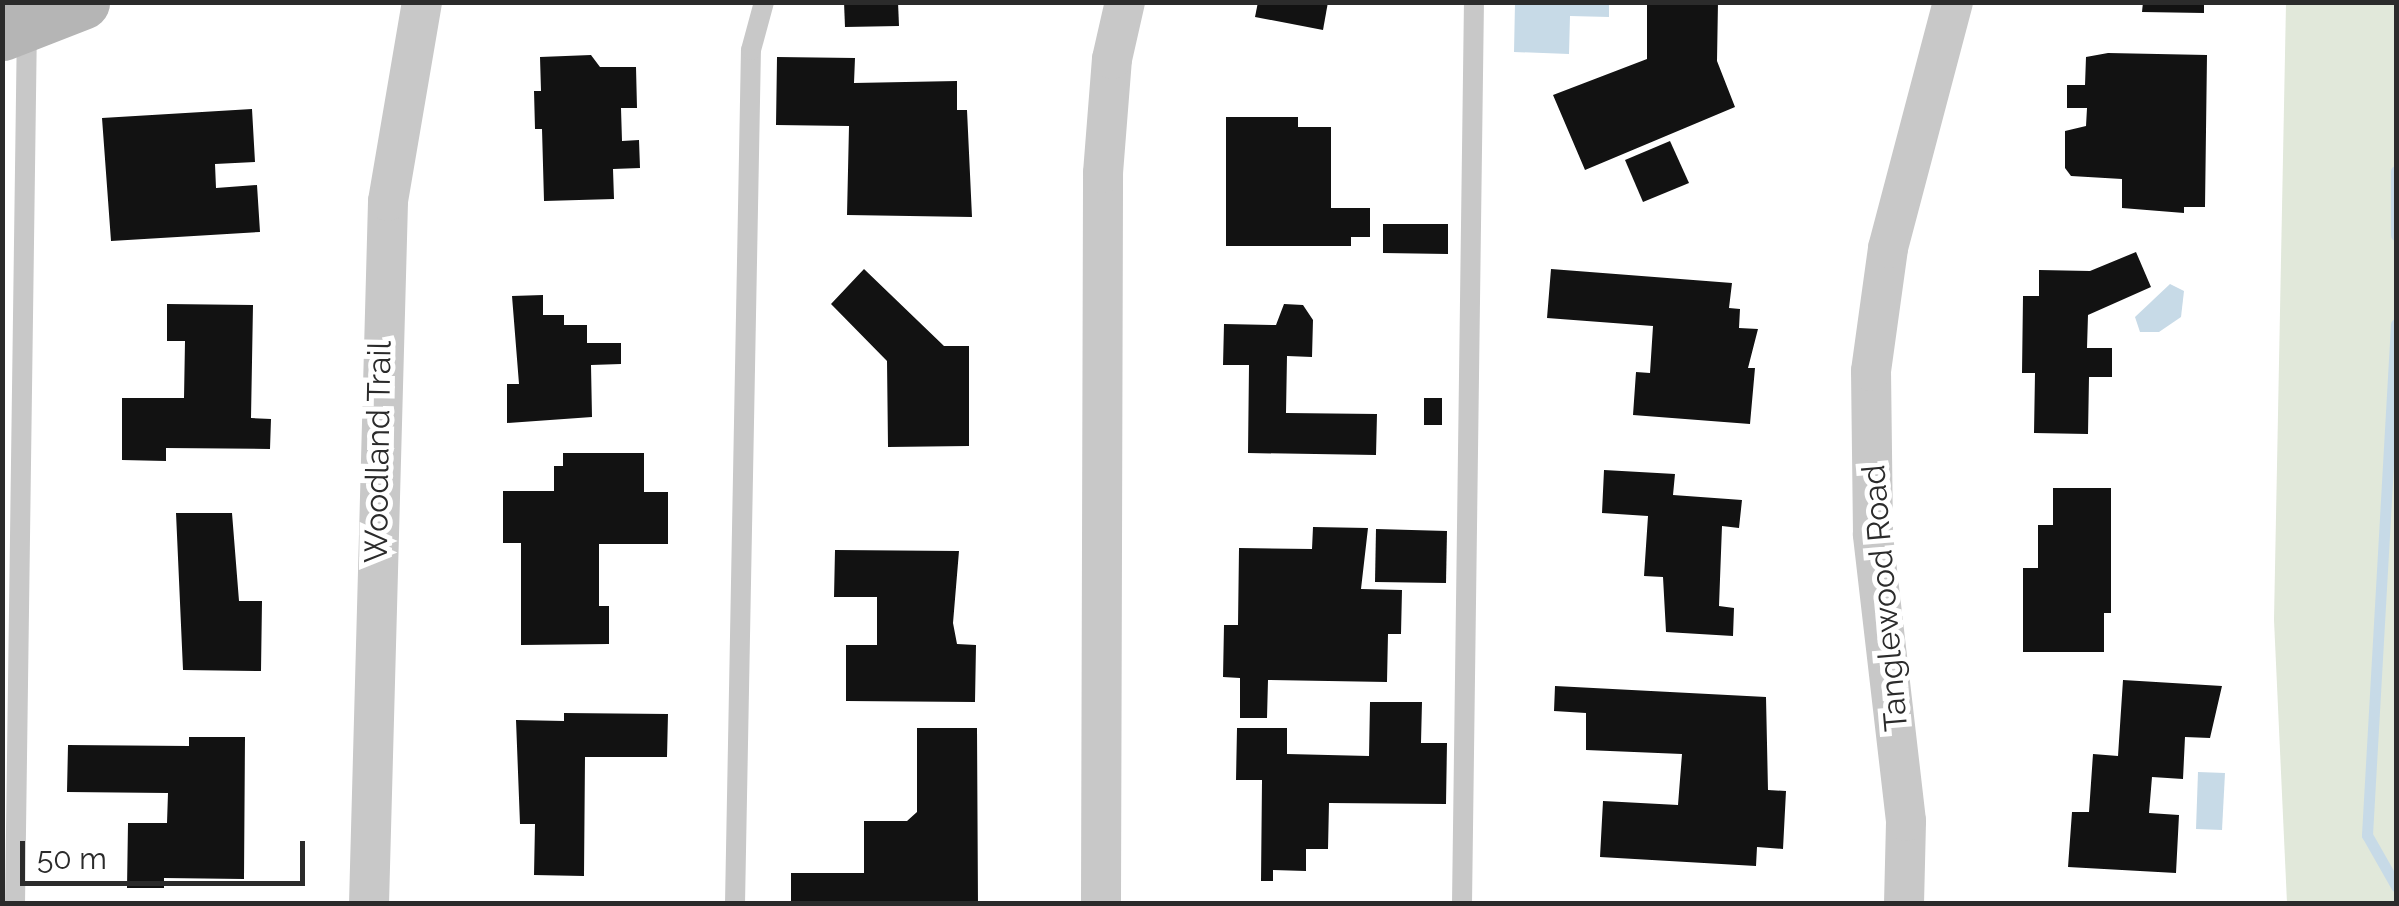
<!DOCTYPE html>
<html>
<head>
<meta charset="utf-8">
<style>
  body { margin:0 }
  #map { position:relative; width:2399px; height:906px; overflow:hidden; background:#fff; font-family:Raleway,sans-serif }
  div>[style] { position:absolute }
  .green>* { inset:0; background:#e1e8da }
  .water>* { inset:0; background:#c7dae7 }
  .stream>* { height:11px; margin:-5.5px; padding:0 5.5px; transform-origin:5.5px; border-radius:5.5px; background:#c7dae7 }
  .building>* { inset:0; background:#121212 }
  .lane>* { height:20px; margin:-10px; padding:0 10px; transform-origin:10px; border-radius:10px; background:#c8c8c8 }
  .street>* { height:40px; margin:-20px; padding:0 20px; transform-origin:20px; border-radius:20px; background:#c8c8c8 }
  .secondary>* { height:55px; margin:-27.5px; padding:0 27.5px; transform-origin:27.5px; border-radius:27.5px; background:#b5b5b5 }
  span { translate:-50% -50%; white-space:nowrap; text-align:center; line-height:1.15; -webkit-text-stroke:10px #fff; paint-order:stroke }
  .street-label { font-size:32px; color:#2b2b2b }
  .frame { position:absolute; inset:0; border:5px solid #2b2b2b; pointer-events:none }
  .scale { position:absolute; left:20px; top:841px; width:285px; height:45px; box-sizing:border-box; border:5px solid #2b2b2b; border-top:0; padding-left:12px; font-size:30px; line-height:35px; white-space:nowrap; color:#2b2b2b; -webkit-text-stroke:8px #fff; paint-order:stroke }
</style>
</head>
<body>
<div id="map">
  <div class="green">
    <i style="clip-path:polygon(2286px 3px,2396px 3px,2396px 903px,2287px 903px,2274px 620px)"></i>
  </div>
  <div class="water">
    <i style="clip-path:polygon(1515px 3px,1609px 3px,1609px 17px,1570px 16px,1569px 54px,1514px 52px)"></i>
    <i style="clip-path:polygon(2170px 284px,2184px 291px,2181px 317px,2159px 332px,2140px 332px,2135px 317px)"></i>
    <i style="clip-path:polygon(2198px 772px,2225px 773px,2222px 830px,2196px 829px)"></i>
  </div>
  <div class="stream">
    <i style="left:2396px;top:171px;width:64px;rotate:90deg"></i>
    <i style="left:2396px;top:324px;width:512px;rotate:93.25deg"></i>
    <i style="left:2367px;top:835px;width:59px;rotate:60.4deg"></i>
  </div>
  <div class="building">
    <i style="clip-path:polygon(844px 2px,898px 2px,899px 26px,845px 27px)"></i>
    <i style="clip-path:polygon(1258px 2px,1328px 2px,1323px 30px,1255px 17px)"></i>
    <i style="clip-path:polygon(1647px 2px,1718px 2px,1717px 61px,1735px 107px,1585px 170px,1553px 95px,1647px 59px)"></i>
    <i style="clip-path:polygon(2143px 2px,2204px 2px,2204px 13px,2142px 12px)"></i>
    <i style="clip-path:polygon(2108px 53px,2207px 55px,2205px 207px,2184px 207px,2184px 213px,2122px 208px,2122px 179px,2071px 176px,2065px 168px,2065px 131px,2086px 126px,2087px 108px,2067px 108px,2067px 85px,2085px 85px,2086px 57px)"></i>
    <i style="clip-path:polygon(591px 55px,600px 67px,636px 67px,637px 108px,621px 108px,622px 141px,639px 140px,640px 168px,613px 169px,614px 199px,544px 201px,542px 129px,535px 129px,534px 91px,541px 91px,540px 57px)"></i>
    <i style="clip-path:polygon(777px 57px,855px 58px,854px 83px,957px 81px,957px 110px,967px 110px,972px 217px,847px 215px,849px 126px,776px 125px)"></i>
    <i style="clip-path:polygon(252px 109px,255px 162px,215px 164px,216px 188px,257px 185px,260px 232px,111px 241px,102px 118px)"></i>
    <i style="clip-path:polygon(1226px 117px,1298px 117px,1298px 127px,1331px 127px,1331px 208px,1370px 208px,1370px 237px,1351px 237px,1351px 246px,1226px 246px)"></i>
    <i style="clip-path:polygon(1670px 141px,1689px 183px,1643px 202px,1625px 160px)"></i>
    <i style="clip-path:polygon(1383px 224px,1448px 224px,1448px 254px,1383px 253px)"></i>
    <i style="clip-path:polygon(2136px 252px,2151px 287px,2088px 315px,2087px 348px,2112px 348px,2112px 377px,2089px 377px,2088px 434px,2034px 433px,2035px 373px,2022px 373px,2023px 296px,2039px 296px,2039px 270px,2090px 271px)"></i>
    <i style="clip-path:polygon(864px 269px,944px 346px,969px 346px,969px 446px,888px 447px,887px 361px,831px 304px)"></i>
    <i style="clip-path:polygon(1551px 269px,1732px 283px,1729px 308px,1740px 309px,1739px 328px,1758px 329px,1748px 368px,1755px 368px,1750px 424px,1633px 415px,1636px 372px,1650px 373px,1653px 326px,1547px 318px)"></i>
    <i style="clip-path:polygon(543px 295px,543px 315px,564px 315px,564px 325px,587px 325px,587px 343px,621px 343px,621px 364px,591px 365px,592px 417px,507px 423px,507px 384px,519px 384px,512px 296px)"></i>
    <i style="clip-path:polygon(167px 304px,253px 305px,251px 418px,271px 419px,270px 449px,166px 448px,166px 461px,122px 460px,122px 398px,184px 398px,185px 341px,167px 341px)"></i>
    <i style="clip-path:polygon(1284px 304px,1303px 305px,1313px 320px,1312px 357px,1287px 356px,1286px 413px,1377px 414px,1376px 455px,1248px 453px,1249px 365px,1223px 365px,1224px 324px,1276px 325px)"></i>
    <i style="clip-path:polygon(1424px 398px,1442px 398px,1442px 425px,1424px 425px)"></i>
    <i style="clip-path:polygon(563px 453px,644px 453px,644px 492px,668px 492px,668px 544px,599px 544px,599px 606px,609px 606px,609px 644px,521px 645px,521px 543px,503px 543px,503px 491px,554px 491px,554px 466px,563px 466px)"></i>
    <i style="clip-path:polygon(1604px 470px,1675px 474px,1673px 495px,1742px 500px,1739px 528px,1722px 526px,1719px 606px,1734px 608px,1733px 636px,1666px 632px,1663px 577px,1644px 576px,1648px 516px,1602px 513px)"></i>
    <i style="clip-path:polygon(2053px 488px,2111px 488px,2111px 613px,2104px 613px,2104px 652px,2023px 652px,2023px 568px,2038px 568px,2038px 525px,2053px 525px)"></i>
    <i style="clip-path:polygon(176px 513px,232px 513px,239px 601px,262px 601px,261px 671px,183px 670px)"></i>
    <i style="clip-path:polygon(1313px 527px,1368px 528px,1361px 589px,1402px 590px,1401px 634px,1388px 634px,1387px 682px,1268px 680px,1267px 718px,1240px 718px,1240px 678px,1223px 677px,1224px 625px,1238px 625px,1239px 548px,1312px 549px)"></i>
    <i style="clip-path:polygon(1376px 529px,1447px 531px,1446px 583px,1375px 582px)"></i>
    <i style="clip-path:polygon(835px 550px,959px 551px,953px 623px,957px 644px,976px 645px,975px 702px,846px 701px,846px 645px,877px 645px,877px 597px,834px 597px)"></i>
    <i style="clip-path:polygon(2123px 680px,2222px 686px,2210px 738px,2185px 737px,2183px 779px,2152px 777px,2149px 813px,2179px 815px,2176px 873px,2068px 867px,2072px 812px,2089px 812px,2093px 754px,2118px 756px)"></i>
    <i style="clip-path:polygon(1555px 686px,1766px 697px,1768px 790px,1786px 791px,1783px 849px,1757px 847px,1756px 866px,1600px 857px,1603px 801px,1678px 805px,1682px 754px,1586px 750px,1586px 713px,1554px 711px)"></i>
    <i style="clip-path:polygon(1370px 702px,1422px 702px,1421px 743px,1447px 743px,1446px 804px,1329px 803px,1328px 849px,1306px 849px,1306px 871px,1273px 870px,1273px 881px,1261px 881px,1262px 780px,1236px 780px,1237px 728px,1287px 728px,1287px 754px,1369px 756px)"></i>
    <i style="clip-path:polygon(564px 713px,668px 714px,667px 757px,585px 757px,584px 876px,534px 875px,535px 824px,520px 824px,516px 720px,564px 721px)"></i>
    <i style="clip-path:polygon(917px 728px,977px 728px,978px 904px,791px 904px,791px 873px,864px 873px,864px 821px,907px 821px,917px 812px)"></i>
    <i style="clip-path:polygon(189px 737px,245px 737px,244px 879px,164px 878px,164px 888px,127px 888px,128px 823px,167px 823px,168px 793px,67px 792px,68px 745px,189px 746px)"></i>
  </div>
  <div class="lane">
    <i style="left:15px;top:904px;width:879px;rotate:-89.22deg"></i>
    <i style="left:735px;top:904px;width:854px;rotate:-88.93deg"></i>
    <i style="left:751px;top:50px;width:50px;rotate:-74.8deg"></i>
    <i style="left:1462px;top:904px;width:902px;rotate:-89.24deg"></i>
  </div>
  <div class="street">
    <i style="left:369px;top:904px;width:703px;rotate:-88.45deg"></i>
    <i style="left:388px;top:201px;width:202px;rotate:-80.3deg"></i>
    <i style="left:1101px;top:904px;width:731px;rotate:-89.84deg"></i>
    <i style="left:1103px;top:173px;width:114px;rotate:-85.5deg"></i>
    <i style="left:1112px;top:59px;width:58px;rotate:-77.2deg"></i>
    <i style="left:1904px;top:904px;width:83px;rotate:-88.6deg"></i>
    <i style="left:1906px;top:821px;width:289px;rotate:-96.6deg"></i>
    <i style="left:1873px;top:534px;width:163px;rotate:-90.7deg"></i>
    <i style="left:1871px;top:371px;width:124px;rotate:-82.1deg"></i>
    <i style="left:1888px;top:248px;width:254px;rotate:-75.2deg"></i>
  </div>
  <div class="secondary">
    <i style="left:2px;top:33px;width:86px;rotate:-21.2deg"></i>
  </div>
  <div class="street-label">
    <span style="left:378px;top:452px;rotate:-89deg">Woodland Trail</span>
    <span style="left:1885px;top:598px;rotate:-95deg">Tanglewood Road</span>
  </div>
  <div class="frame"></div>
  <div class="scale">50 m</div>
</div>
</body>
</html>
